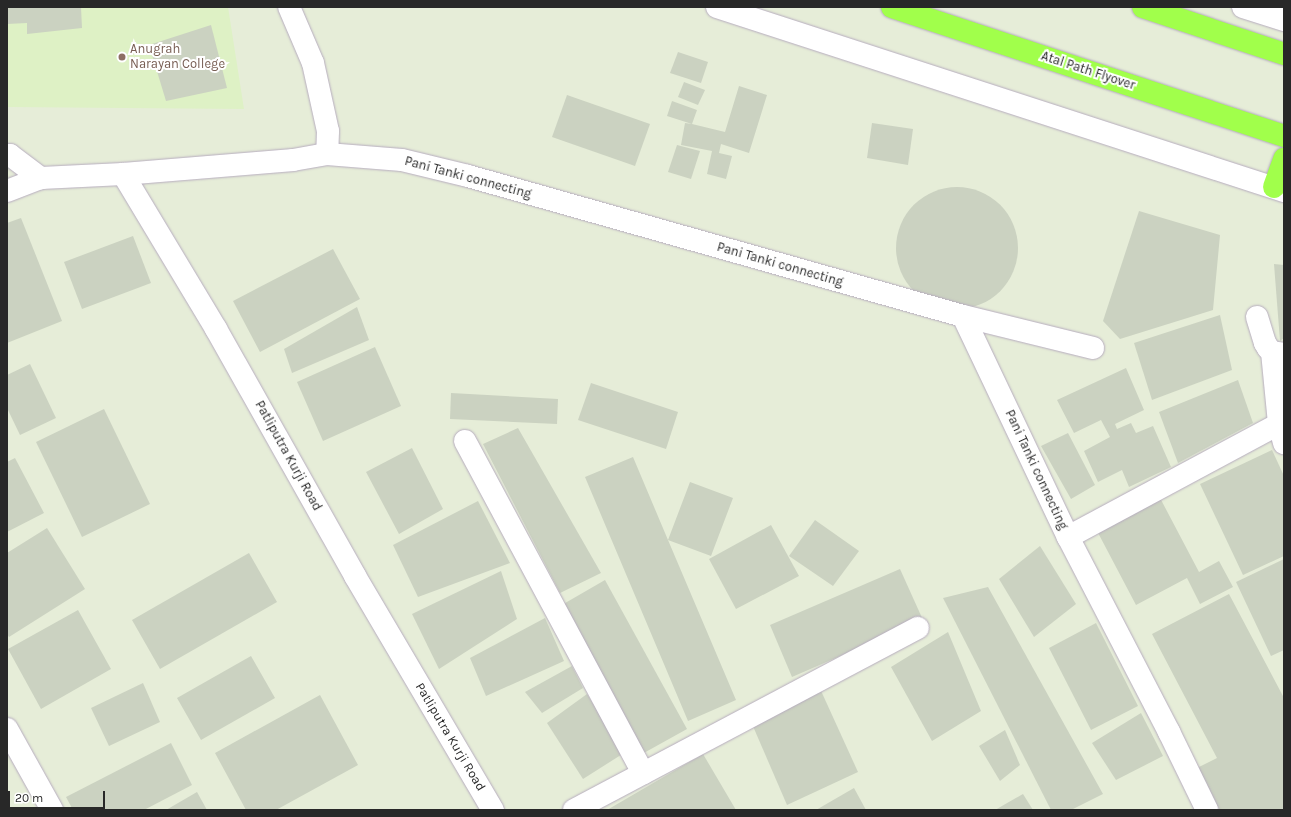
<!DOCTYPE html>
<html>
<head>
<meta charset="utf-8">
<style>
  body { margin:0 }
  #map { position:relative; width:1291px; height:817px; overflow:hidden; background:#e6edd8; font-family:Karla,sans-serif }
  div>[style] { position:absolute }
  .education>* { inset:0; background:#def1c5 }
  .building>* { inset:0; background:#cbd2c1 }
  .round { border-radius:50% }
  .roads { filter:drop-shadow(0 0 1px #b6acbe) drop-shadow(0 0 1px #b6acbe) }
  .minor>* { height:22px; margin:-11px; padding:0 11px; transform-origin:11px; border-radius:11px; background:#fff }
  .major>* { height:22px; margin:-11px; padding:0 11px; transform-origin:11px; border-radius:11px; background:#a1ff4b }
  .dots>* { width:11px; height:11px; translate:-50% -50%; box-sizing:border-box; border:2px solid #fff; border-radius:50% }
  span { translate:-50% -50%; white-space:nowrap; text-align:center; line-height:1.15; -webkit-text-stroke:4px #fff; paint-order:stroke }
  .education-label { font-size:13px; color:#785e54 }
  .left { translate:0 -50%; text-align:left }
  .street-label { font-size:13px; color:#282828 }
  .frame { position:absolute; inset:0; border:8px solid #282828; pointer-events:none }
  .scale { position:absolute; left:8px; top:791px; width:97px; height:18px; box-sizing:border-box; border:2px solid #282828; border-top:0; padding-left:5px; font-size:12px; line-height:14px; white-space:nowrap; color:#282828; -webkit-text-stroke:3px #fff; paint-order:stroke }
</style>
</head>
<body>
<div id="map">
  <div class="education">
    <i style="clip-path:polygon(7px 7px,228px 7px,244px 109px,7px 107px)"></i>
  </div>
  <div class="building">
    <i style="clip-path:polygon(7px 7px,81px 7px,82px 28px,27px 34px,27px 23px,7px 24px)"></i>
    <i style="clip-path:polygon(211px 25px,227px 88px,166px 101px,149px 45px)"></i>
    <i style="clip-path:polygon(678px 52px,708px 62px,701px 83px,670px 73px)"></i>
    <i style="clip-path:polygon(684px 82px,705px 90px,698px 105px,678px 97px)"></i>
    <i style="clip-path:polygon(739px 86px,767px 95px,749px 153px,721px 144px,719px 153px,732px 156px,726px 179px,707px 174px,712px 151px,681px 145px,685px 123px,692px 124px,667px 116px,672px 101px,697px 110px,692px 124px,725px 132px)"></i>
    <i style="clip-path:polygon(567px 95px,650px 124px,635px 166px,552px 137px)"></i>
    <i style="clip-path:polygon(872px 123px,913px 129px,908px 165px,867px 158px)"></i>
    <i style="clip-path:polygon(677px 145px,700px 151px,691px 179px,668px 172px)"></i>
    <i class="round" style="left:896px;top:187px;width:122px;height:122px"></i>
    <i style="clip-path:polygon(1139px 211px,1220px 235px,1213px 310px,1120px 339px,1103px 321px)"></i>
    <i style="clip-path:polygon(21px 218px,62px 321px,7px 343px,7px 223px)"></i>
    <i style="clip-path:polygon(133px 236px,151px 283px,82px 309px,64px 262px)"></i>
    <i style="clip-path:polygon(333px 249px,360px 299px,260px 352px,233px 301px)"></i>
    <i style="clip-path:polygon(1274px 264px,1284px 265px,1284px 338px,1280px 341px)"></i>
    <i style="clip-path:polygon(357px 307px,369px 340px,292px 373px,284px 349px)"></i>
    <i style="clip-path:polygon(1220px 315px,1232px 370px,1152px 400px,1134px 343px)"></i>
    <i style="clip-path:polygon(375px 347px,401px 406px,323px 441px,297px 382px)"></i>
    <i style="clip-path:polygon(30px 364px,56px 418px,20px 435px,7px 408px,7px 375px)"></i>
    <i style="clip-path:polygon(1126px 368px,1144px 410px,1115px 424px,1117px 429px,1131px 423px,1136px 433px,1153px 426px,1171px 467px,1129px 487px,1122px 470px,1098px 482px,1084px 451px,1110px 437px,1101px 420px,1074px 433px,1057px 400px)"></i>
    <i style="clip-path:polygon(1238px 380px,1253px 423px,1178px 463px,1159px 412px)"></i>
    <i style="clip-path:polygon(591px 383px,678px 412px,666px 449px,578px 420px)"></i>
    <i style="clip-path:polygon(451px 393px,558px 399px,557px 424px,450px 419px)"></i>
    <i style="clip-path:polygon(104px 409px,150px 504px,82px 537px,36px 442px)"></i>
    <i style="clip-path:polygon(518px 428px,601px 573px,560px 593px,483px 444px)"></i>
    <i style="clip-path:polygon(1068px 433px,1095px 485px,1071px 499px,1041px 446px)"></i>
    <i style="clip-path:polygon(412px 448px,443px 509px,399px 534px,366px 472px)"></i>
    <i style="clip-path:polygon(1272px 450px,1284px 476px,1284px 556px,1243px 575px,1200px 484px)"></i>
    <i style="clip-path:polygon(633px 457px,668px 540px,690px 482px,733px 498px,711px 556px,668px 540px,736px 700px,688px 721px,585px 477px)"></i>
    <i style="clip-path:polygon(15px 458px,44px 513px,7px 532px,7px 462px)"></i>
    <i style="clip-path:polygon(1159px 496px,1199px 572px,1219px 561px,1233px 587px,1200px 604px,1187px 578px,1136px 605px,1096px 529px)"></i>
    <i style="clip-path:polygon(478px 501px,510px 563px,418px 597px,393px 545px)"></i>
    <i style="clip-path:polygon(815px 520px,859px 551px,833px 586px,789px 556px)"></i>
    <i style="clip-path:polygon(771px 525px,799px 576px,736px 609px,709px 559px)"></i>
    <i style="clip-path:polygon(47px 528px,85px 589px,9px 637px,7px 634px,7px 553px)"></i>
    <i style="clip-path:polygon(1040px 546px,1076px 604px,1034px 637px,999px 579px)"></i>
    <i style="clip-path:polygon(249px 553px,277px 602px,160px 669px,132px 620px)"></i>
    <i style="clip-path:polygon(1284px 559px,1284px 650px,1271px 656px,1236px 582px)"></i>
    <i style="clip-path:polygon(900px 569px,923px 620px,792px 677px,770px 625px)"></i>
    <i style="clip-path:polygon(501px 571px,517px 619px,439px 669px,412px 614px)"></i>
    <i style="clip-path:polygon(605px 580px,687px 729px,642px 754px,560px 606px)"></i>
    <i style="clip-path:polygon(988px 587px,1103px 794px,1071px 810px,1051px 810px,943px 598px)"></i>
    <i style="clip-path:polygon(1229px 594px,1284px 698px,1284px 810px,1214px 810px,1193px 770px,1217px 758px,1152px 634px)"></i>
    <i style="clip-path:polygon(78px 610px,111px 669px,41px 709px,8px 649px)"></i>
    <i style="clip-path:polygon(545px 618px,564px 661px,486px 696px,470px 658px)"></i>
    <i style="clip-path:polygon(1096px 623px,1138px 706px,1091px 730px,1049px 648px)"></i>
    <i style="clip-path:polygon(948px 632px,981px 711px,932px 741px,891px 667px)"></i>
    <i style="clip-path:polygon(251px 656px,275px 698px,201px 740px,177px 698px)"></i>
    <i style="clip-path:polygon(572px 666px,583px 688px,542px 713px,525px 692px)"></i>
    <i style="clip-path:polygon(817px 682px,858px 772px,787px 805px,749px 717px)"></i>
    <i style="clip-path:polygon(143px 683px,160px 722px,109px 746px,91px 708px)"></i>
    <i style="clip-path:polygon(587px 694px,624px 753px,583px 779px,547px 723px)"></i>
    <i style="clip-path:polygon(320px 695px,358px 765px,276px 810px,246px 810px,215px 753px)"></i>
    <i style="clip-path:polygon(1141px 713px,1163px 756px,1116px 780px,1092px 743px)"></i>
    <i style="clip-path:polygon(1005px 730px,1020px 765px,1000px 781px,979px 746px)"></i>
    <i style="clip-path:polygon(171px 743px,192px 785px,144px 810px,73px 810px,66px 797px)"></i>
    <i style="clip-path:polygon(703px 754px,736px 810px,607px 810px)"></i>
    <i style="clip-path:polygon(854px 788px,866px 810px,816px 810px)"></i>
    <i style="clip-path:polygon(197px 792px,207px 810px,166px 810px)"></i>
    <i style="clip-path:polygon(1023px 794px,1033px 810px,995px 810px)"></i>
  </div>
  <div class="roads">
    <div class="minor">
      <i style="left:289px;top:7px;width:61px;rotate:66.8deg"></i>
      <i style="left:313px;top:63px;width:70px;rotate:77.6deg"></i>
      <i style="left:328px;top:131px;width:23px;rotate:92deg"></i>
      <i style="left:717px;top:7px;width:596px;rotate:17.98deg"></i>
      <i style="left:1243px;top:7px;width:43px;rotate:17.6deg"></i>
      <i style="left:7px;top:155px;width:3px"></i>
      <i style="left:10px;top:155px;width:39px;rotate:37deg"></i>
      <i style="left:123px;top:174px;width:181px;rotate:59deg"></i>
      <i style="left:216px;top:329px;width:283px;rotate:60.6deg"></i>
      <i style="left:355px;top:576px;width:272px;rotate:59.5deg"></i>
      <i style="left:7px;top:191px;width:36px;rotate:-21deg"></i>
      <i style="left:41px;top:178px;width:82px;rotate:-2.8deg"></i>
      <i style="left:123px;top:174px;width:171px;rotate:-4.7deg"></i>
      <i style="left:293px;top:160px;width:35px;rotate:-10deg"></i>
      <i style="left:327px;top:154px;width:75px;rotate:4.6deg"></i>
      <i style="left:402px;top:160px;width:68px;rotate:13.6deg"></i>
      <i style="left:468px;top:176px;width:514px;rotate:15.79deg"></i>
      <i style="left:963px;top:316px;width:245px;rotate:64.6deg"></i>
      <i style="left:1068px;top:537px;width:239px;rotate:-28.2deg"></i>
      <i style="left:963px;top:316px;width:134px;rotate:13.8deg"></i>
      <i style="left:1257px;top:317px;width:27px;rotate:73deg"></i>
      <i style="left:1265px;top:343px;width:6px;rotate:59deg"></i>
      <i style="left:1268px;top:348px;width:6px;rotate:45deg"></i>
      <i style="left:1272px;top:352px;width:12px;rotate:9deg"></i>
      <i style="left:1272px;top:352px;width:72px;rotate:84.4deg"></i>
      <i style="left:1279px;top:424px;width:20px;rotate:75deg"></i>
      <i style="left:465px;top:441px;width:377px;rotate:61.8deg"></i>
      <i style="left:1068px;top:537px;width:220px;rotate:62.6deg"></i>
      <i style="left:1169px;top:732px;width:87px;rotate:64deg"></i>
      <i style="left:7px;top:729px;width:93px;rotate:60.9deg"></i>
      <i style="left:574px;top:810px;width:389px;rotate:-27.9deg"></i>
    </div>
    <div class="major">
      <i style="left:892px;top:7px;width:413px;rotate:18.2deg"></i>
      <i style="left:1143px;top:7px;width:149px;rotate:18.4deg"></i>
      <i style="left:1274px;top:187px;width:30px;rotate:-70deg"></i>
    </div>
  </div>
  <div class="dots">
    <i style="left:122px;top:57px;background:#8d6e63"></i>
  </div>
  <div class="education-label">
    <span class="left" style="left:130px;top:57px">Anugrah<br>Narayan College</span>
  </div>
  <div class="street-label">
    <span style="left:1088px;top:71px;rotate:18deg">Atal Path Flyover</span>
    <span style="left:468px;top:178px;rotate:15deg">Pani Tanki connecting</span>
    <span style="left:780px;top:265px;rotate:16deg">Pani Tanki connecting</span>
    <span style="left:288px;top:456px;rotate:61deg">Patliputra Kurji Road</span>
    <span style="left:1036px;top:470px;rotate:65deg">Pani Tanki connecting</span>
    <span style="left:450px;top:737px;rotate:59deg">Patliputra Kurji Road</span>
  </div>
  <div class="frame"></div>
  <div class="scale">20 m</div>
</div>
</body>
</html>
